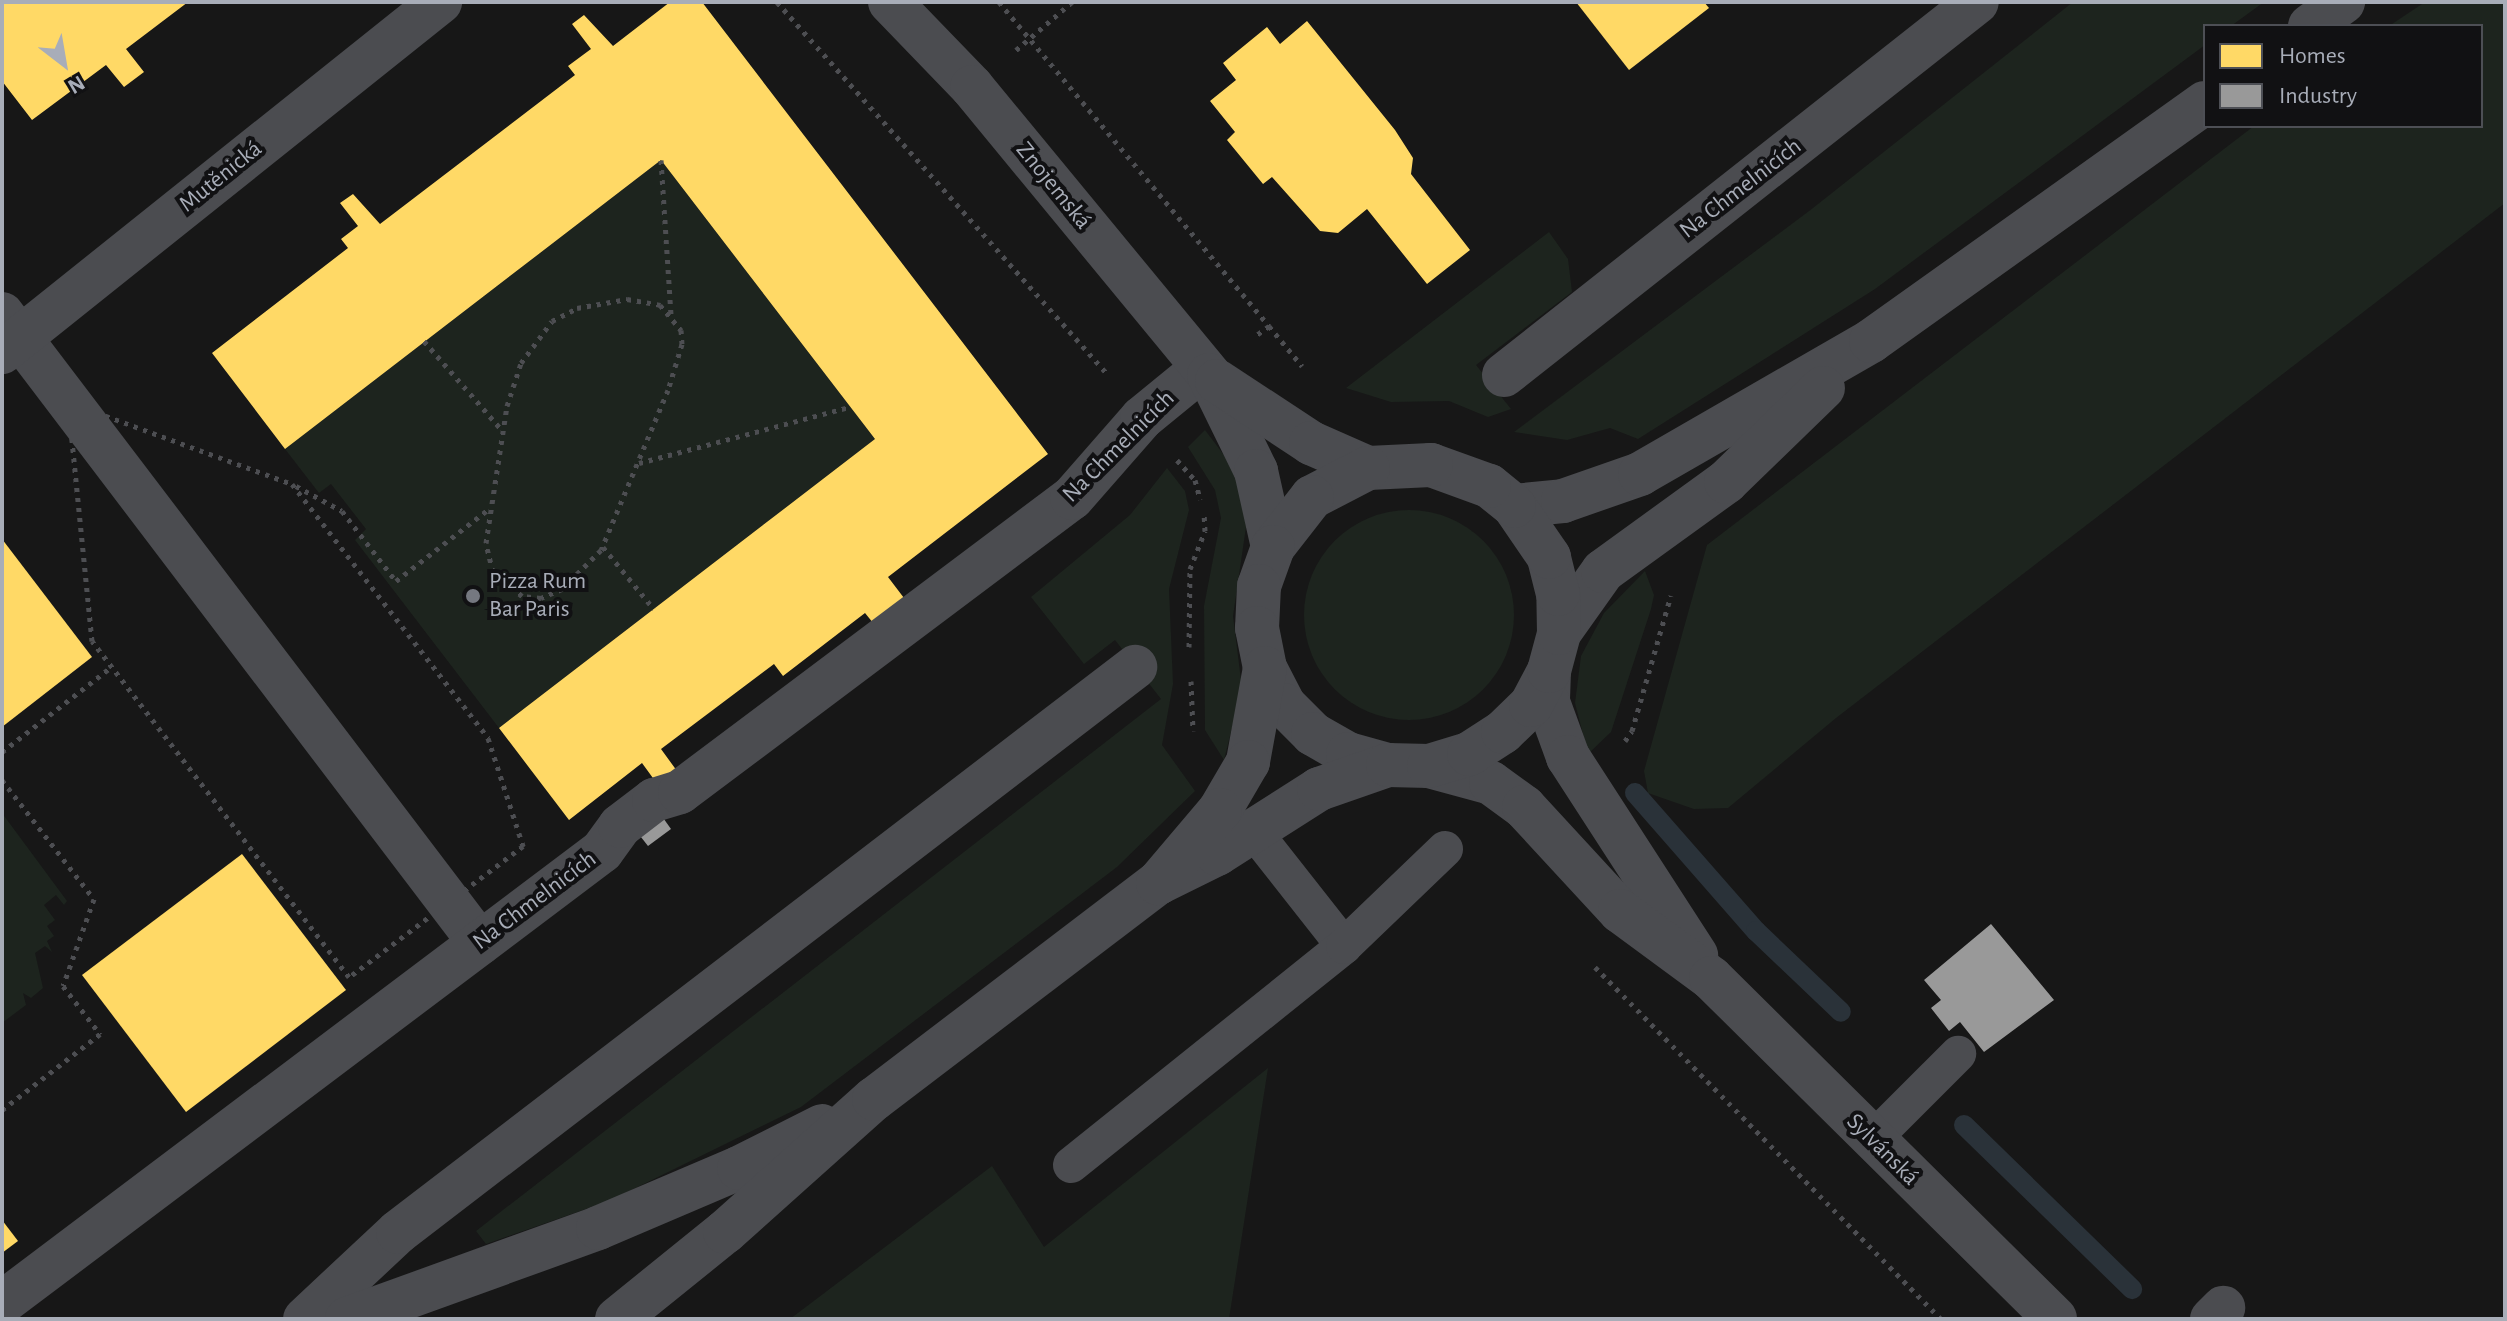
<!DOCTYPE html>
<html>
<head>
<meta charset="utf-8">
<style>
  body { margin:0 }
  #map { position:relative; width:2507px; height:1321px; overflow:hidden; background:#171717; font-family:"Alegreya Sans",sans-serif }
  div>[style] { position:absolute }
  .green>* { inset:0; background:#1d241e }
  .round { border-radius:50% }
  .homes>* { inset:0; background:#ffd966 }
  .industry>* { inset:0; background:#999 }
  .stream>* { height:20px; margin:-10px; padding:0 10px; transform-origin:10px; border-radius:10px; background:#2a3239 }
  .path>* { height:5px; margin-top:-2.5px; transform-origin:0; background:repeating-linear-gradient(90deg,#4d4e52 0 4px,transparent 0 10px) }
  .service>* { height:36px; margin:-18px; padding:0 18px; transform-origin:18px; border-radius:18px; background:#4b4c50 }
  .pedestrian>* { height:44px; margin:-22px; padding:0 22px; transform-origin:22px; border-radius:22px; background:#4b4c50 }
  .minor>* { height:44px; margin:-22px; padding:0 22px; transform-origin:22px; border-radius:22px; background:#4b4c50 }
  .tertiary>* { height:44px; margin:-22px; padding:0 22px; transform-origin:22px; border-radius:22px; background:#4b4c50 }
  .dots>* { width:22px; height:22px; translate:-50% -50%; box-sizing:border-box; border:4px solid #111113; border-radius:50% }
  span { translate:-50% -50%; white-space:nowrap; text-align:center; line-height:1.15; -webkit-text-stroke:8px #111113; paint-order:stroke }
  .street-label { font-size:24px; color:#a8adb8 }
  .poi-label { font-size:24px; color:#a8adb8 }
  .left { translate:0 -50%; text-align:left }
  .frame { position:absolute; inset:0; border:4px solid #a8adb8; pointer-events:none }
  .legend { position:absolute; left:2203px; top:24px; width:280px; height:104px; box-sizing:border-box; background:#111113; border:2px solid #4d4f55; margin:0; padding:10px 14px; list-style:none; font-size:24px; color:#a8adb8 }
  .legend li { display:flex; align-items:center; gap:16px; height:40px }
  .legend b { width:40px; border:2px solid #4d4f55 }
  .north { position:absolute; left:24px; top:24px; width:80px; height:80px; -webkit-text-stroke:6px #111113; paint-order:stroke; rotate:149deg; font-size:22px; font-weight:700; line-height:32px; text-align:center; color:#a8adb8 }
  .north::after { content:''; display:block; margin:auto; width:28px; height:36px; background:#a8adb8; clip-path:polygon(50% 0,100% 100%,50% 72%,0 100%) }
</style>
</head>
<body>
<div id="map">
  <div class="green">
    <i style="clip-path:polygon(2073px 2px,2264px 2px,2231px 26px,2205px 26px,2205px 45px,1875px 289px,1638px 439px,1610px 428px,1567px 440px,1514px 432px,1813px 208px)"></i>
    <i style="clip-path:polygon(2425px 2px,2505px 2px,2505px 203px,1836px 718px,1728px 808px,1694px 809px,1648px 793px,1644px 771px,1707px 545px,2254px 126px,2481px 126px,2481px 26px,2389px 26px)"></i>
    <i style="clip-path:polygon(661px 160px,875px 439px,499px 728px,355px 540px,366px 529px,331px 484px,319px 493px,285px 449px)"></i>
    <i style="clip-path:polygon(1549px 232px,1568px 259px,1572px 292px,1476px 365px,1511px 409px,1488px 417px,1449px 401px,1391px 402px,1346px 388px)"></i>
    <i style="clip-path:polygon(1205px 430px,1230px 463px,1241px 492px,1246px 527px,1233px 616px,1242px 688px,1224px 760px,1205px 730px,1204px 606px,1221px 518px,1215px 490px,1188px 447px)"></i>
    <i style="clip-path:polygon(1167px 468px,1185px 491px,1189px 510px,1169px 589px,1173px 684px,1162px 745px,1195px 791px,1117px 867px,801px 1107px,609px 1201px,486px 1244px,476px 1231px,1161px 699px,1115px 640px,1084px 664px,1031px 597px,1130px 515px)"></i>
    <i class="round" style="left:1304px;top:510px;width:210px;height:210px"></i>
    <i style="clip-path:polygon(1645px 571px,1654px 595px,1651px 609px,1611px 732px,1588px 754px,1575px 703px,1581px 656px,1604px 613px)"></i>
    <i style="clip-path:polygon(2px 813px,67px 901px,64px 905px,56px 895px,44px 905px,55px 920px,47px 926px,54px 936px,47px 941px,52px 952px,45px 946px,35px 953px,43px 988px,31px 998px,23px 993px,26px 1005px,2px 1023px)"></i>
    <i style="clip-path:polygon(1268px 1068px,1229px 1319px,790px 1319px,992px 1166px,1044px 1247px)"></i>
  </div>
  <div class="homes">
    <i style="clip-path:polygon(2px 2px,188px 2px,126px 49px,144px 72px,124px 87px,106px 65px,32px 120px,2px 81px)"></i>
    <i style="clip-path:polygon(670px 2px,702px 2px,1048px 454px,888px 577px,904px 598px,878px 629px,865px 613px,783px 676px,774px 664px,661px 749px,677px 771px,658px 785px,642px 763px,569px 820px,499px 728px,875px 439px,661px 160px,285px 449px,212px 353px,348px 248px,341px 239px,358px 226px,340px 203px,353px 194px,380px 224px,575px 75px,568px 66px,591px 49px,572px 24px,584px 15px,613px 46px)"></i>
    <i style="clip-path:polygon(1576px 2px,1704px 2px,1709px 8px,1629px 70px)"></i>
    <i style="clip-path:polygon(1307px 21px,1395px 130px,1413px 158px,1411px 174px,1470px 250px,1427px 284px,1367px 209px,1338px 233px,1320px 231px,1272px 177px,1263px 184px,1227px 140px,1235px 132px,1210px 101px,1236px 80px,1223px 63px,1267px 27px,1280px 44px)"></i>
    <i style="clip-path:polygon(2px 539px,92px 657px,2px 727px)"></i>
    <i style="clip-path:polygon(242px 854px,346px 990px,186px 1112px,82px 975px)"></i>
    <i style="clip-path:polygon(2px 1220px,18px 1241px,2px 1253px)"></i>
  </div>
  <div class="industry">
    <i style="clip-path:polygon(661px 815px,671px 829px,648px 846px,637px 832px)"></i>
    <i style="clip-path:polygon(1991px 924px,2054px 1000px,1984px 1052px,1960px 1022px,1949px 1031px,1931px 1008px,1941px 1000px,1924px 980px)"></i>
  </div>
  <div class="stream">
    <i style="left:1635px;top:793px;width:184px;rotate:48.8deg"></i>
    <i style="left:1756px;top:931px;width:117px;rotate:43.6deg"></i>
    <i style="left:1964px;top:1125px;width:235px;rotate:44.3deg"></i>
  </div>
  <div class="path">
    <i style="left:777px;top:2px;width:499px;rotate:48.4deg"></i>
    <i style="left:999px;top:2px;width:422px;rotate:50.2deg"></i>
    <i style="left:1269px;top:326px;width:19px;rotate:144deg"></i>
    <i style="left:1016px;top:50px;width:74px;rotate:-40.6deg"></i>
    <i style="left:661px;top:160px;width:155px;rotate:86.3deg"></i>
    <i style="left:627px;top:299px;width:34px;rotate:10deg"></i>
    <i style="left:660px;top:305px;width:33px;rotate:50deg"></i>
    <i style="left:681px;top:330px;width:14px;rotate:86deg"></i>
    <i style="left:682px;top:344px;width:48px;rotate:106.9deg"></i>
    <i style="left:668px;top:390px;width:173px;rotate:112.7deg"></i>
    <i style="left:601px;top:550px;width:55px;rotate:135deg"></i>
    <i style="left:562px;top:589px;width:23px;rotate:157deg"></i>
    <i style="left:541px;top:598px;width:19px;rotate:-174deg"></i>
    <i style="left:522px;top:596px;width:38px;rotate:-140deg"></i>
    <i style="left:493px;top:572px;width:30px;rotate:-104deg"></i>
    <i style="left:486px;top:543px;width:139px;rotate:-81.3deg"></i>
    <i style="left:507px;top:406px;width:45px;rotate:-72deg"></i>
    <i style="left:521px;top:363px;width:52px;rotate:-53.6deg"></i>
    <i style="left:552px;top:321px;width:28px;rotate:-27deg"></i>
    <i style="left:577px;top:308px;width:51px;rotate:-10.2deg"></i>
    <i style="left:1269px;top:326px;width:52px;rotate:50.5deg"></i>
    <i style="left:424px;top:341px;width:118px;rotate:48.8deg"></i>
    <i style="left:68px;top:402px;width:239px;rotate:20.1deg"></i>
    <i style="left:292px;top:484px;width:321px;rotate:52.3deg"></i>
    <i style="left:488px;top:738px;width:114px;rotate:72deg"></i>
    <i style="left:523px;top:846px;width:218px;rotate:143deg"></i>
    <i style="left:349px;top:977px;width:423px;rotate:-127.4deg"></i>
    <i style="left:92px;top:641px;width:240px;rotate:-95.7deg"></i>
    <i style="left:1177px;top:460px;width:27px;rotate:48deg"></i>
    <i style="left:1195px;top:480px;width:20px;rotate:75deg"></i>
    <i style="left:639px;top:463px;width:218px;rotate:-14.9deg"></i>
    <i style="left:296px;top:486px;width:52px;rotate:28.5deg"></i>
    <i style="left:342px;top:511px;width:88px;rotate:52.4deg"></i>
    <i style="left:396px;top:581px;width:119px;rotate:-37.8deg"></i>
    <i style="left:603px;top:547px;width:80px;rotate:50.6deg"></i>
    <i style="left:1189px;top:647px;width:78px;rotate:-89.3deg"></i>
    <i style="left:1190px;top:569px;width:41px;rotate:-68.5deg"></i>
    <i style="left:1205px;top:531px;width:19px;rotate:-93deg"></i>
    <i style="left:1191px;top:681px;width:50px;rotate:87.7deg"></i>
    <i style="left:1625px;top:741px;width:12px;rotate:-55deg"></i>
    <i style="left:1632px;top:731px;width:141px;rotate:-74deg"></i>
    <i style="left:2px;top:752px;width:138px;rotate:-37.9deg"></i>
    <i style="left:2px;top:780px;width:150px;rotate:52.3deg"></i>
    <i style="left:94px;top:899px;width:92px;rotate:109.6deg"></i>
    <i style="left:63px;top:986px;width:61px;rotate:52.4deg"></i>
    <i style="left:100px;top:1034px;width:124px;rotate:142.2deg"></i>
    <i style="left:1595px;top:967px;width:494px;rotate:45.5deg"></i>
  </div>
  <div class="service">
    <i style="left:1252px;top:829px;width:149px;rotate:51.8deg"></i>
    <i style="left:1872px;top:1140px;width:122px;rotate:-45deg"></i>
    <i style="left:1071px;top:1165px;width:350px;rotate:-38.7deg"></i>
    <i style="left:1344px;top:946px;width:140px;rotate:-43.8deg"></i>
  </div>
  <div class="pedestrian">
    <i style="left:2px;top:314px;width:790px;rotate:52.77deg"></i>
    <i style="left:2px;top:1303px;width:751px;rotate:-36.99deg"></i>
    <i style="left:602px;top:851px;width:31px;rotate:-54deg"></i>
    <i style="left:620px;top:826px;width:43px;rotate:-37.4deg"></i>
    <i style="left:654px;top:800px;width:27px;rotate:-17deg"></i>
    <i style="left:680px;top:792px;width:490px;rotate:-36.9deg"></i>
    <i style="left:1072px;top:498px;width:106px;rotate:-48.8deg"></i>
    <i style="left:1142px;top:418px;width:79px;rotate:-39.3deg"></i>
  </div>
  <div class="minor">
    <i style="left:890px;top:2px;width:118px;rotate:46deg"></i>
    <i style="left:972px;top:87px;width:373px;rotate:50.5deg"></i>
    <i style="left:1209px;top:375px;width:107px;rotate:63.9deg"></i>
    <i style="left:1256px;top:471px;width:78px;rotate:77.4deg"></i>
    <i style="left:2310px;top:26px;width:41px;rotate:-36deg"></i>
    <i style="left:2px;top:352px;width:561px;rotate:-38.63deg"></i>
    <i style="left:1504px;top:375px;width:602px;rotate:-38.26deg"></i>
    <i style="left:1217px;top:381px;width:113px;rotate:33.4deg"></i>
    <i style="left:1311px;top:443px;width:62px;rotate:23.7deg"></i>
    <i style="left:1514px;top:506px;width:49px;rotate:-5.8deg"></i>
    <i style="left:1563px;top:501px;width:82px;rotate:-19.3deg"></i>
    <i style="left:1640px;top:474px;width:267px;rotate:-29.9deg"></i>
    <i style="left:1871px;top:341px;width:410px;rotate:-35.5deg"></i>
    <i style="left:1559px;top:633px;width:76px;rotate:-54.6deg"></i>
    <i style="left:1603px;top:571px;width:152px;rotate:-35.9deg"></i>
    <i style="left:1726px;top:482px;width:135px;rotate:-44.1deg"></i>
    <i style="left:305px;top:1319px;width:127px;rotate:-43.1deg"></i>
    <i style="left:398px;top:1232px;width:929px;rotate:-37.47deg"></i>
    <i style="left:2212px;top:1319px;width:16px;rotate:-45deg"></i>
  </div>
  <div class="tertiary">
    <i style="left:1265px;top:668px;width:42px;rotate:62.8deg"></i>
    <i style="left:1284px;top:705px;width:41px;rotate:45deg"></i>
    <i style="left:1313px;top:734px;width:40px;rotate:29.7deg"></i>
    <i style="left:1348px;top:754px;width:41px;rotate:15.4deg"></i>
    <i style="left:1549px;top:671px;width:31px;rotate:92deg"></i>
    <i style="left:1548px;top:702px;width:59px;rotate:70deg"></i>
    <i style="left:1568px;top:757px;width:236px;rotate:57.1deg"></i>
    <i style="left:1429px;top:766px;width:64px;rotate:15.3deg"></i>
    <i style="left:1491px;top:783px;width:41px;rotate:36deg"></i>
    <i style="left:1524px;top:807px;width:142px;rotate:47.3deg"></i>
    <i style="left:1620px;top:911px;width:113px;rotate:36.4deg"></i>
    <i style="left:1711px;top:978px;width:484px;rotate:44.7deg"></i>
    <i style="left:347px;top:1319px;width:267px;rotate:-19.9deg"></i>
    <i style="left:598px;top:1228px;width:153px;rotate:-23.1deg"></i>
    <i style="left:739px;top:1168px;width:93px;rotate:-26.8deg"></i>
    <i style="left:617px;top:1319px;width:139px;rotate:-38.9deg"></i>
    <i style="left:725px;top:1232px;width:200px;rotate:-41.8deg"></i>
    <i style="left:874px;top:1099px;width:357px;rotate:-37.3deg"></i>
    <i style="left:1158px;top:883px;width:66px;rotate:-26.2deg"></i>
    <i style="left:1217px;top:854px;width:121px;rotate:-32.5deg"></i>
    <i style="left:1319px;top:789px;width:73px;rotate:-19.2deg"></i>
    <i style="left:1388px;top:765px;width:41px;rotate:1.4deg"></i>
    <i style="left:1429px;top:766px;width:42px;rotate:-16.7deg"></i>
    <i style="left:1469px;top:754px;width:40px;rotate:-32.9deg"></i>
    <i style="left:1503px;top:732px;width:39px;rotate:-44deg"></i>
    <i style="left:1531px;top:705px;width:38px;rotate:-62deg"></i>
    <i style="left:1549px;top:671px;width:39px;rotate:-75deg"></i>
    <i style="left:1559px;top:633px;width:39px;rotate:-91deg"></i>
    <i style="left:1558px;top:594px;width:38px;rotate:-104deg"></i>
    <i style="left:1549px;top:557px;width:62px;rotate:-124.5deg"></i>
    <i style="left:1514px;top:506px;width:32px;rotate:-141deg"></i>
    <i style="left:1489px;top:486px;width:62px;rotate:-160.1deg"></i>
    <i style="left:1431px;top:465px;width:63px;rotate:177.3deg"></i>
    <i style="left:1368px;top:468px;width:63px;rotate:152.6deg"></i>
    <i style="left:1312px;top:497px;width:63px;rotate:128deg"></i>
    <i style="left:1273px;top:547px;width:41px;rotate:109.7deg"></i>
    <i style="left:1259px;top:586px;width:42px;rotate:92.7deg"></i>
    <i style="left:1257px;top:628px;width:41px;rotate:78.7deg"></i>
    <i style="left:1265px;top:668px;width:96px;rotate:100.3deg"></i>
    <i style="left:1248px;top:762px;width:56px;rotate:120.3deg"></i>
    <i style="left:1220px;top:810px;width:96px;rotate:130.3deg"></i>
  </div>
  <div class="dots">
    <i style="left:473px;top:596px;background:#757880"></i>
  </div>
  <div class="street-label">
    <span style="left:221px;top:177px;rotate:-39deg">Mutěnická</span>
    <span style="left:1053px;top:186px;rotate:51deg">Znojemská</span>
    <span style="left:1741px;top:189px;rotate:-38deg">Na Chmelnicích</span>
    <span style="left:1119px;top:447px;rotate:-45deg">Na Chmelnicích</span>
    <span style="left:535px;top:901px;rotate:-37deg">Na Chmelnicích</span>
    <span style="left:1882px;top:1150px;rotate:45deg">Sylvánská</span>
  </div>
  <div class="poi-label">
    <span class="left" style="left:489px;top:596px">Pizza Rum<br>Bar Paris</span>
  </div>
  <div class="frame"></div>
  <ul class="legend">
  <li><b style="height:22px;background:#ffd966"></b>Homes</li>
  <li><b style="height:22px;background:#999"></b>Industry</li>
  </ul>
  <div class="north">N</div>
</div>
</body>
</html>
